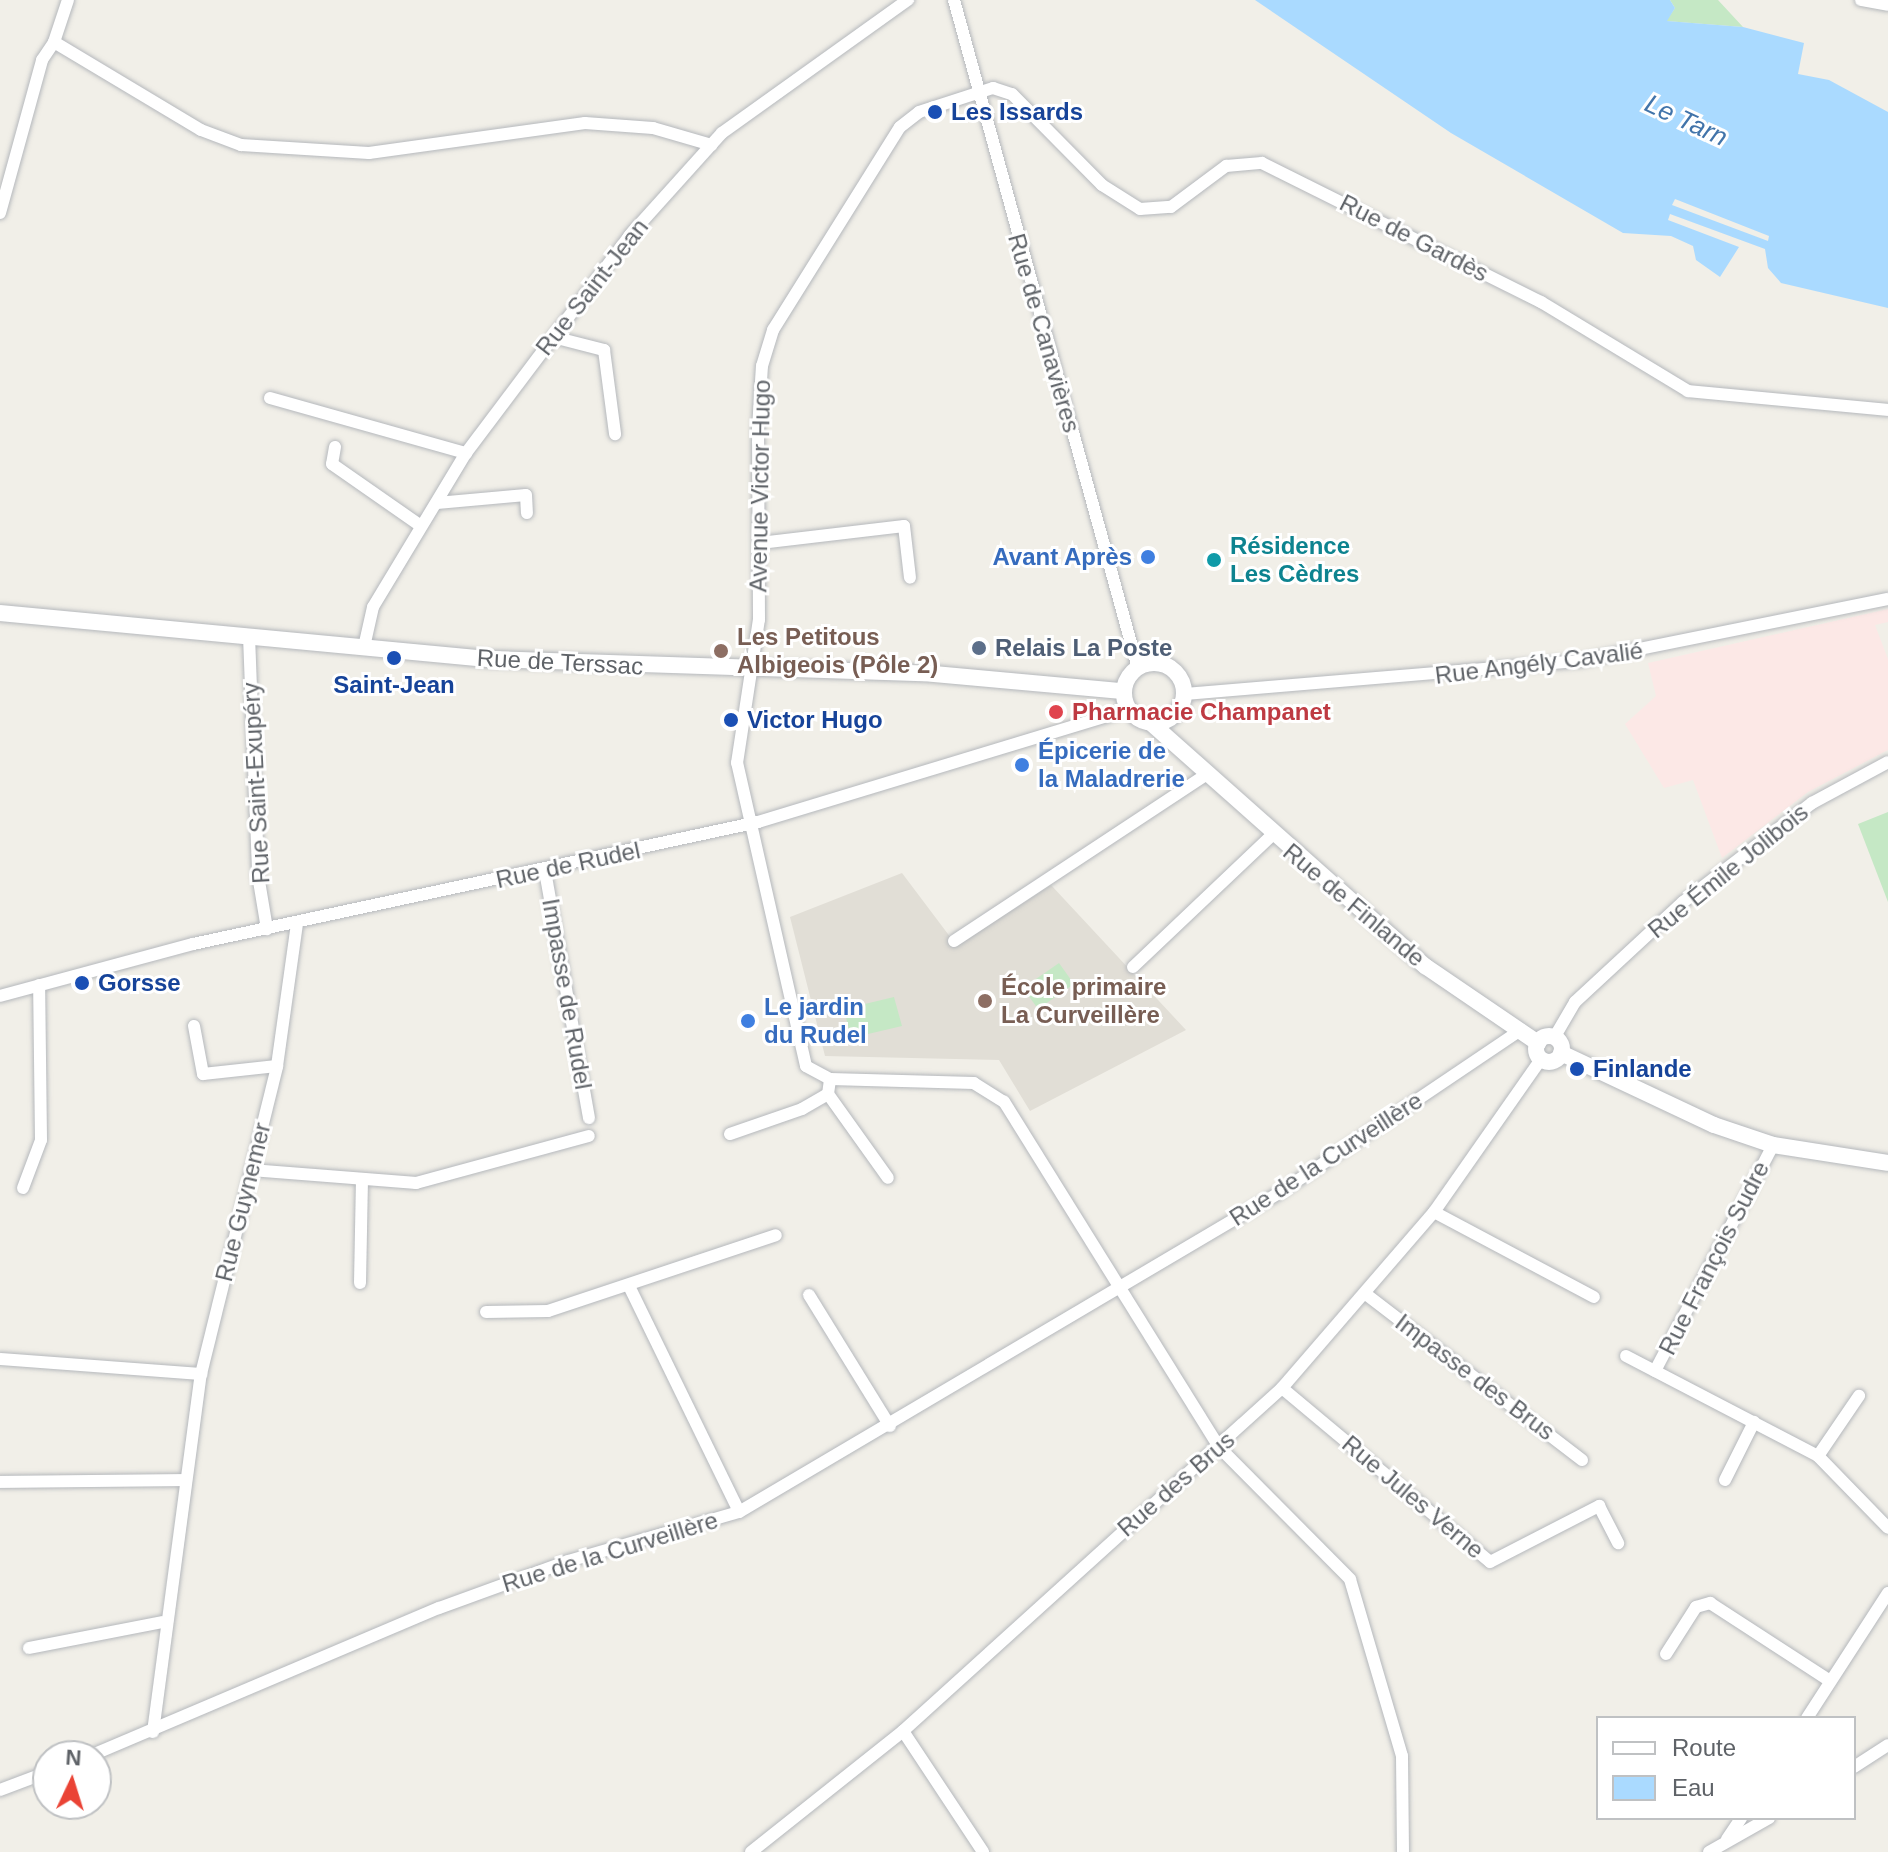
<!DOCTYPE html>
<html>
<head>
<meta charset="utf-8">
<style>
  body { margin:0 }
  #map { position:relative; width:1888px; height:1852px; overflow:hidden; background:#f1efe8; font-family:Arial,sans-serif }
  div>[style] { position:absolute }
  .education>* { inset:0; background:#e1ded6 }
  .medical>* { inset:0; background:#fce8e6 }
  .green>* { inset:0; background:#c5e8c5 }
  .water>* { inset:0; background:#aadaff }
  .roads { filter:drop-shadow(0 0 2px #b5b8bc) drop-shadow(0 0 2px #b5b8bc) }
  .street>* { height:12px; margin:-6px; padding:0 6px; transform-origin:6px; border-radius:6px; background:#fff }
  .secondary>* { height:16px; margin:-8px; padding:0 8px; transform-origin:8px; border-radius:8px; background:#fff }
  .secondary>.ring { margin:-8px; padding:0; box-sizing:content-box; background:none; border:16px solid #fff; border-radius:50% }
  .dots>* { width:22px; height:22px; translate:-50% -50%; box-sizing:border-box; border:4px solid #fff; border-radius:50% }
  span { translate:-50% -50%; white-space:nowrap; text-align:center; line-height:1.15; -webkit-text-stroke:6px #fff; paint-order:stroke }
  .transit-label { font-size:24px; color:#164399; font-weight:700 }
  .left { translate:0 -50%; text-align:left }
  .street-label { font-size:24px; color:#5f6368 }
  .culture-label { font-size:24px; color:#0d838f; font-weight:700 }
  .shop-label { font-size:24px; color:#366cbe; font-weight:700 }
  .right { translate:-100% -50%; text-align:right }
  .education-label { font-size:24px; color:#785e54; font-weight:700 }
  .service-label { font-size:24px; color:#4e5e75; font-weight:700 }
  .health-label { font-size:24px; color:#be3a42; font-weight:700 }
  .water-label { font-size:26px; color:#4174aa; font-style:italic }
  .legend { position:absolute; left:1596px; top:1716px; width:260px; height:104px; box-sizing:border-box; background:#fff; border:2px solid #bfc1c3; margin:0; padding:10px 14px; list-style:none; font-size:24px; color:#5f6368 }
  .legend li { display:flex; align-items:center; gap:16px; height:40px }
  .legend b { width:40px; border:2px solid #bfc1c3 }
  .north { position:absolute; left:32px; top:1740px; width:80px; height:80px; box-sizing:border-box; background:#fff; border:2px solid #bfc1c3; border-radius:50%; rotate:4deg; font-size:22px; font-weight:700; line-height:32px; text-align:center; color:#5f6368 }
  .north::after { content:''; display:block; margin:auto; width:28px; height:36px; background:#ea4335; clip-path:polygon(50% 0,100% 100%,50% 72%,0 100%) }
</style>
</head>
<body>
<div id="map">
  <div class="education">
    <i style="clip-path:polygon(902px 873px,957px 946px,1051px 885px,1186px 1030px,1030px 1111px,999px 1060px,825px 1056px,790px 917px)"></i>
  </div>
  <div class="medical">
    <i style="clip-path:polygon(1888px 609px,1888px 622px,1875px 625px,1888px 659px,1888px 750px,1808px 792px,1722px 858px,1693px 780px,1664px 788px,1625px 724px,1656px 696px,1648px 663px)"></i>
  </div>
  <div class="green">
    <i style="clip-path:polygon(1670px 0,1718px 0,1743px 27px,1666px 21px,1675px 8px)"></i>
    <i style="clip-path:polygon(1888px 812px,1888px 902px,1858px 824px)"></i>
    <i style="clip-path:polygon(1059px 963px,1074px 984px,1038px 1009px,1023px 988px)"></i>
    <i style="clip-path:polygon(894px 997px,902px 1026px,851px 1038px,844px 1009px)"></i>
  </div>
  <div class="water">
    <i style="clip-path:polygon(evenodd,1255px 0,1670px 0,1675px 8px,1667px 21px,1743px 27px,1804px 43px,1798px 74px,1829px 80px,1888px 112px,1888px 308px,1781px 283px,1768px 268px,1765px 249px,1670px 214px,1668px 220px,1739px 247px,1720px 277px,1696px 260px,1693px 246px,1671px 236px,1623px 233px,1451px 133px,1255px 0,1675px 199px,1769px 236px,1768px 241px,1672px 205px,1675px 199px)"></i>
  </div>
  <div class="roads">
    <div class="street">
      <i style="left:954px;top:0;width:690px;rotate:74.61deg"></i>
      <i style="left:1861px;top:0;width:27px;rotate:10deg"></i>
      <i style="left:54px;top:42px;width:44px;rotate:-71.6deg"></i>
      <i style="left:0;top:213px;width:159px;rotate:-74.6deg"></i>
      <i style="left:42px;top:60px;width:22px;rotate:-56deg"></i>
      <i style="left:54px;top:42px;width:171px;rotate:30.9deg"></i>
      <i style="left:201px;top:130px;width:43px;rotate:20.6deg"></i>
      <i style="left:241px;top:145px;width:128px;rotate:3.6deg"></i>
      <i style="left:369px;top:153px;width:218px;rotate:-7.9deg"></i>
      <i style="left:585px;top:123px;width:68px;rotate:4.2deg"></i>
      <i style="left:653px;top:128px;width:61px;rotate:16.1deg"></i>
      <i style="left:553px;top:337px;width:53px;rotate:14.3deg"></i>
      <i style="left:604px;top:350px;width:85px;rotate:82.5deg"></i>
      <i style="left:270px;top:398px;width:204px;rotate:15.7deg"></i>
      <i style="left:335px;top:447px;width:17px;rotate:100deg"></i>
      <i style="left:332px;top:464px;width:108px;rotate:34.9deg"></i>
      <i style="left:437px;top:503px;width:89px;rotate:-5.1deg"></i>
      <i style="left:526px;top:495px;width:18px;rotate:87deg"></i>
      <i style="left:760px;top:543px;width:145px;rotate:-6.7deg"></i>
      <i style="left:904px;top:526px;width:52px;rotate:83.4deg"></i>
      <i style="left:249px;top:636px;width:239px;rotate:87.8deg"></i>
      <i style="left:258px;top:875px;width:55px;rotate:80.5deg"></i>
      <i style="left:364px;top:647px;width:41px;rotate:-77.3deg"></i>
      <i style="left:373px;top:607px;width:180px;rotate:-58.9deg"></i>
      <i style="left:466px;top:453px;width:273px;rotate:-53deg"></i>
      <i style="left:630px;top:235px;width:137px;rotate:-48deg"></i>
      <i style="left:722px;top:133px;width:229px;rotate:-35.6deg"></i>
      <i style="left:1185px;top:694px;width:396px;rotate:-4.8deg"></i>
      <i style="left:1580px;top:661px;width:314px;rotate:-11.4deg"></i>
      <i style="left:545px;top:871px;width:251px;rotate:79.9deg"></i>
      <i style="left:954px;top:941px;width:300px;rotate:-33.4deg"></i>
      <i style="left:1133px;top:967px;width:192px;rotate:-43.5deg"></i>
      <i style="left:0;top:996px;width:200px;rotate:-15.1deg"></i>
      <i style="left:193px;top:944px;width:578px;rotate:-12.18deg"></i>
      <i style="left:758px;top:822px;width:389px;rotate:-16.9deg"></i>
      <i style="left:194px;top:1026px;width:49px;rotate:79.4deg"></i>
      <i style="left:203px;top:1074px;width:74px;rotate:-6.2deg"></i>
      <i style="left:1554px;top:1038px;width:42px;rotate:-59.7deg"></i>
      <i style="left:1575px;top:1002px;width:147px;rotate:-42.8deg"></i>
      <i style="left:1683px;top:902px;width:163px;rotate:-37.5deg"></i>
      <i style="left:1812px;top:803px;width:86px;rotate:-28.3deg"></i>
      <i style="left:828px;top:1094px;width:103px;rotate:54.5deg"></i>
      <i style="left:730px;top:1134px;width:76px;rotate:-19.1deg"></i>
      <i style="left:802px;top:1109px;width:30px;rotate:-30deg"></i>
      <i style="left:828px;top:1094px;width:15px;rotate:-82deg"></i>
      <i style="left:251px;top:1170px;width:166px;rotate:4.5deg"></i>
      <i style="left:416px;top:1183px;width:179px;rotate:-15.2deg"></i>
      <i style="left:23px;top:1188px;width:51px;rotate:-69.4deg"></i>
      <i style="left:41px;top:1140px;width:155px;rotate:-90.7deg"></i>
      <i style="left:1434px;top:1212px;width:181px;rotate:28deg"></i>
      <i style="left:360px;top:1283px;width:104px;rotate:-88.9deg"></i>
      <i style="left:629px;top:1286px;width:251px;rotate:64deg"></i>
      <i style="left:809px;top:1295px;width:154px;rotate:58.3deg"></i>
      <i style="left:1367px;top:1295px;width:271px;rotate:37.5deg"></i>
      <i style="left:486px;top:1312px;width:62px;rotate:-0.9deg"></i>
      <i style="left:548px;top:1311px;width:240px;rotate:-18.4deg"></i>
      <i style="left:1626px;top:1356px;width:216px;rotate:27.5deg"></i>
      <i style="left:1818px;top:1456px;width:100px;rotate:45.8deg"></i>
      <i style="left:0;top:1359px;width:202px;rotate:4.3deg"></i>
      <i style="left:1655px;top:1371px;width:255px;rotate:-62.4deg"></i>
      <i style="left:1282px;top:1388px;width:271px;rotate:39.9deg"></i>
      <i style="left:1490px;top:1562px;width:123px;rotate:-27.2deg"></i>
      <i style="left:1599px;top:1506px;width:42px;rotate:62.8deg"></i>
      <i style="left:1818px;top:1456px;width:73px;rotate:-55.7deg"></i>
      <i style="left:1725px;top:1480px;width:65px;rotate:-63.4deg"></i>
      <i style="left:0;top:1482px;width:183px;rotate:-0.6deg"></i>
      <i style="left:29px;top:1648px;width:136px;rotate:-11deg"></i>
      <i style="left:1666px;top:1654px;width:56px;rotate:-57.4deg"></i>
      <i style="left:1696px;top:1607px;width:15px;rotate:-16deg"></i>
      <i style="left:1710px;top:1603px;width:143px;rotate:33deg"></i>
      <i style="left:1807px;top:1718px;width:149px;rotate:-57.1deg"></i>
      <i style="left:903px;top:1731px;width:145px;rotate:56.5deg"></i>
      <i style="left:153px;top:1732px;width:361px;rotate:-82.4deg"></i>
      <i style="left:201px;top:1374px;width:317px;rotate:-76.1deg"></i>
      <i style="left:277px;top:1066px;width:144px;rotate:-82deg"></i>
      <i style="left:90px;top:1756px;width:379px;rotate:-23deg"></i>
      <i style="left:439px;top:1608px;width:137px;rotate:-20deg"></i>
      <i style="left:568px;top:1561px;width:178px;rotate:-16deg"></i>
      <i style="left:739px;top:1512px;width:627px;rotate:-30.57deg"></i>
      <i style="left:1279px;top:1193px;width:292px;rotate:-34deg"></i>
      <i style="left:1854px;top:1767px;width:40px;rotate:-32.9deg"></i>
      <i style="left:0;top:1790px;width:51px;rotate:-20.6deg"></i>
      <i style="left:1727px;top:1839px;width:25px;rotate:-56deg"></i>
      <i style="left:751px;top:1852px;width:194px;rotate:-38.5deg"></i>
      <i style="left:903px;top:1731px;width:511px;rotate:-42.15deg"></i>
      <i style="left:1282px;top:1388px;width:233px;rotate:-49.2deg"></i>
      <i style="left:1434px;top:1212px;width:187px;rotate:-55deg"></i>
      <i style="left:1403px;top:1852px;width:96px;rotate:-90.6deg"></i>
      <i style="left:1402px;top:1756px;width:184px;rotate:-106.4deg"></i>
      <i style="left:1350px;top:1579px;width:186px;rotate:-134.8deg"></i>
      <i style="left:1219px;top:1447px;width:407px;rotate:-121.9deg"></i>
      <i style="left:1004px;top:1102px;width:36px;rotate:-148deg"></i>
      <i style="left:974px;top:1083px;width:144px;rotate:-178.4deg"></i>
      <i style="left:830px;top:1079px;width:27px;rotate:-152deg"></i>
      <i style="left:806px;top:1066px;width:311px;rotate:-102.8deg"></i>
      <i style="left:737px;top:763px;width:145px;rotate:-81.3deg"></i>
      <i style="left:759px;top:620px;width:191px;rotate:-90.3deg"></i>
      <i style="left:758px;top:429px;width:63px;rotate:-86.4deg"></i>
      <i style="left:762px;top:366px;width:38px;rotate:-73deg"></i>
      <i style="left:773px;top:330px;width:239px;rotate:-58deg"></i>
      <i style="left:900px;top:127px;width:24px;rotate:-38deg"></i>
      <i style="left:919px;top:112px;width:78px;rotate:-18deg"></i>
      <i style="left:993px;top:88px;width:20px;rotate:18deg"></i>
      <i style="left:1012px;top:94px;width:128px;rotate:45.3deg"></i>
      <i style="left:1102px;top:185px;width:45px;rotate:32.3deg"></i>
      <i style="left:1140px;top:209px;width:31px;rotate:-4deg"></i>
      <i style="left:1171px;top:207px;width:69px;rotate:-36.7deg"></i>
      <i style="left:1226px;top:166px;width:36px;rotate:-5deg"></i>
      <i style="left:1262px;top:163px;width:312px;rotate:26.5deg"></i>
      <i style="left:1541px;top:302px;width:172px;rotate:31.2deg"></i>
      <i style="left:1688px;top:391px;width:201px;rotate:5.4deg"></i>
      <i style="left:1709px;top:1852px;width:69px;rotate:-29.5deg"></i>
    </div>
    <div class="secondary">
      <i style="left:0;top:613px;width:492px;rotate:5.4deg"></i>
      <i style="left:490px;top:659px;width:433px;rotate:1.9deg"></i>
      <i style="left:923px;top:673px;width:200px;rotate:5.2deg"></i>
      <i class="ring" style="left:1124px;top:663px;width:44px;height:44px"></i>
      <i style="left:1150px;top:722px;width:368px;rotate:41.6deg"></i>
      <i style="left:1425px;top:966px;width:137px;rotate:34.3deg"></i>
      <i class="ring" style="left:1536px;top:1036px;width:10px;height:10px"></i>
      <i style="left:1561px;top:1053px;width:169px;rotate:25.2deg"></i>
      <i style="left:1714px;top:1125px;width:62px;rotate:18.7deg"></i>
      <i style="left:1773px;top:1145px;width:116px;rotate:8.9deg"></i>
    </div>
  </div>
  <div class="dots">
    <i style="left:935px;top:112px;background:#1a4fb4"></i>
    <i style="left:1148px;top:557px;background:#3f7fe0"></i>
    <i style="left:1214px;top:560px;background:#0f9aa8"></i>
    <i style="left:979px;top:648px;background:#5c6f8a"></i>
    <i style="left:721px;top:651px;background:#8d6e63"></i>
    <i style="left:394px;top:658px;background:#1a4fb4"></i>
    <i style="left:1056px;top:712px;background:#e0444e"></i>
    <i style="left:731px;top:720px;background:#1a4fb4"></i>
    <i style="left:1022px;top:765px;background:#3f7fe0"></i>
    <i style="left:82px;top:983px;background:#1a4fb4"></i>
    <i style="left:985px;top:1001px;background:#8d6e63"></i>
    <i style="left:748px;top:1021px;background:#3f7fe0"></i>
    <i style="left:1577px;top:1069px;background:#1a4fb4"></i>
  </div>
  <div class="transit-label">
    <span class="left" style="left:951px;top:112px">Les Issards</span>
    <span style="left:394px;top:685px">Saint-Jean</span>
    <span class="left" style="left:747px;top:720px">Victor Hugo</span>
    <span class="left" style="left:98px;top:983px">Gorsse</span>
    <span class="left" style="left:1593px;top:1069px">Finlande</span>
  </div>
  <div class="street-label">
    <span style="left:1414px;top:238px;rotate:27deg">Rue de Gardès</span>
    <span style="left:592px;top:287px;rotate:-52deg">Rue Saint-Jean</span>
    <span style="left:1044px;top:333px;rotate:74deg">Rue de Canavières</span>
    <span style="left:760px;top:486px;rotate:-89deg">Avenue Victor Hugo</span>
    <span style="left:560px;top:662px;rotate:3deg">Rue de Terssac</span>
    <span style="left:1539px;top:663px;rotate:-7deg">Rue Angély Cavalié</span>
    <span style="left:256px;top:783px;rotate:-93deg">Rue Saint-Exupéry</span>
    <span style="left:568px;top:865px;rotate:-12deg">Rue de Rudel</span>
    <span style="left:1728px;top:871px;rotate:-39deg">Rue Émile Jolibois</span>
    <span style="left:1354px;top:905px;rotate:40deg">Rue de Finlande</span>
    <span style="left:567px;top:994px;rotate:80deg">Impasse de Rudel</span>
    <span style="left:1326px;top:1159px;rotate:-33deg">Rue de la Curveillère</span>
    <span style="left:243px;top:1202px;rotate:-76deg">Rue Guynemer</span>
    <span style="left:1714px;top:1258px;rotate:-63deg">Rue François Sudre</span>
    <span style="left:1475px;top:1377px;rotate:37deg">Impasse des Brus</span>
    <span style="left:1176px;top:1484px;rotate:-41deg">Rue des Brus</span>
    <span style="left:1413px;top:1497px;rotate:40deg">Rue Jules Verne</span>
    <span style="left:610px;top:1552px;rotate:-17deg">Rue de la Curveillère</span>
  </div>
  <div class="culture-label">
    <span class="left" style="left:1230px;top:560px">Résidence<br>Les Cèdres</span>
  </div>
  <div class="shop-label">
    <span class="right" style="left:1132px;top:557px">Avant Après</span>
    <span class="left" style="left:1038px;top:765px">Épicerie de<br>la Maladrerie</span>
    <span class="left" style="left:764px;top:1021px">Le jardin<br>du Rudel</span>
  </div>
  <div class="education-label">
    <span class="left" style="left:737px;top:651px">Les Petitous<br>Albigeois (Pôle 2)</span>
    <span class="left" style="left:1001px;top:1001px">École primaire<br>La Curveillère</span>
  </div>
  <div class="service-label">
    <span class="left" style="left:995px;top:648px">Relais La Poste</span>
  </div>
  <div class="health-label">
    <span class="left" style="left:1072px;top:712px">Pharmacie Champanet</span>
  </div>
  <div class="water-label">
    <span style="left:1686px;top:121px;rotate:25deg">Le Tarn</span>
  </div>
  <ul class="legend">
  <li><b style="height:10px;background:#fff"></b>Route</li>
  <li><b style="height:22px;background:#aadaff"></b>Eau</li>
  </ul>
  <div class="north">N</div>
</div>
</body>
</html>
